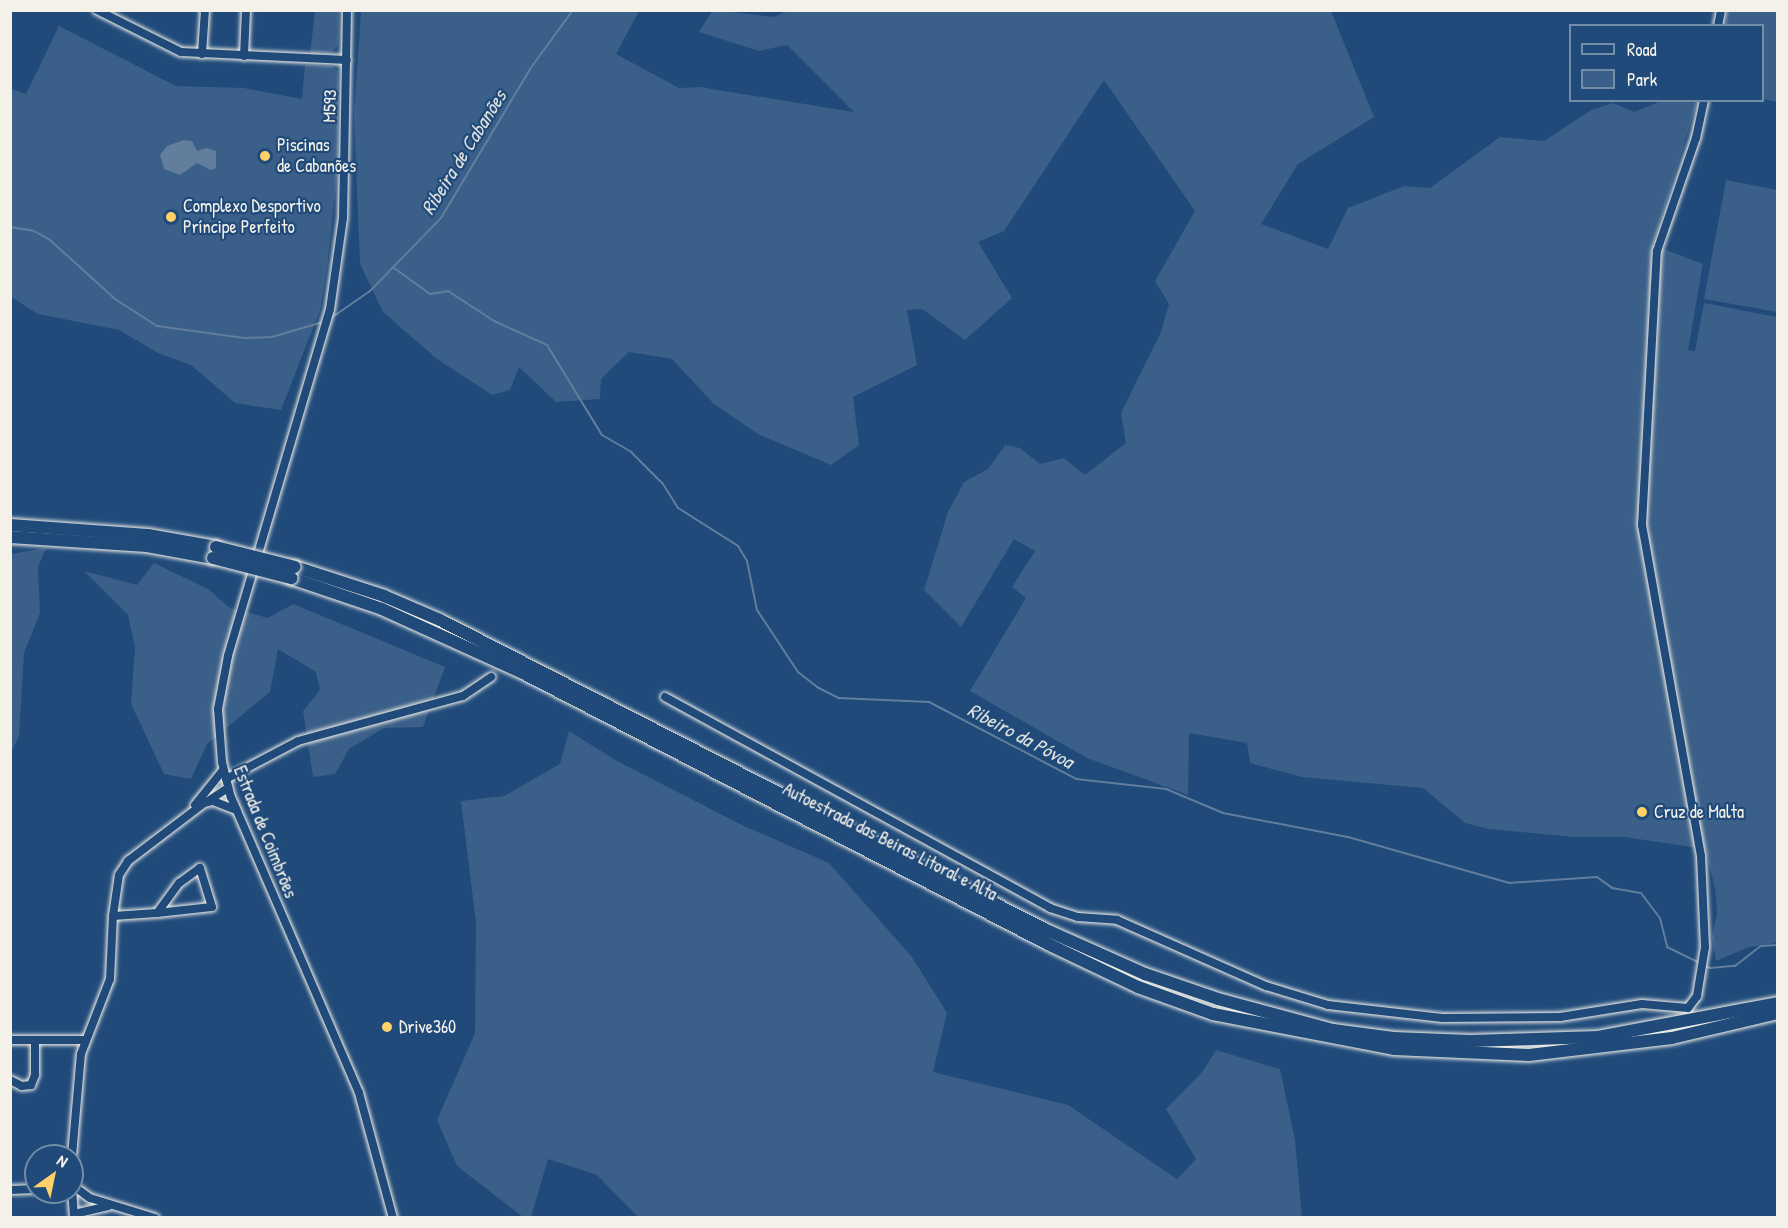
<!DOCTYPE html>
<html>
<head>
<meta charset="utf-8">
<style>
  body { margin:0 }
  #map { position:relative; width:1788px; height:1228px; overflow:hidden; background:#1f4a7a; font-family:"Patrick Hand",sans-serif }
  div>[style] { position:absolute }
  .green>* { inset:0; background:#3a5f88 }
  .water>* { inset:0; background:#627e9d }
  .stream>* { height:2px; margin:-1px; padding:0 1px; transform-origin:1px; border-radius:1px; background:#627e9d }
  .roads { filter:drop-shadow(0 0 2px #f4f1e8) drop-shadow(0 0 2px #f4f1e8) }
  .minor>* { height:8px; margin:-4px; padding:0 4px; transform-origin:4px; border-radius:4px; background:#1f4a7a }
  .highway>* { height:12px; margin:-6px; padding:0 6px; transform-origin:6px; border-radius:6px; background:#1f4a7a }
  .bridges { filter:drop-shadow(0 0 2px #f4f1e8) drop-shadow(0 0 2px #f4f1e8) }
  .highway-bridge>* { height:12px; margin:-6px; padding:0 6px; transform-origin:6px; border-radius:6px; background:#1f4a7a }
  .dots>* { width:16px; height:16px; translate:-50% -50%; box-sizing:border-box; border:3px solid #1f4a7a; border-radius:50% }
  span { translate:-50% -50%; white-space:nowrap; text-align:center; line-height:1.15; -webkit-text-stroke:4.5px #1f4a7a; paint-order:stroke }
  .street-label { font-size:18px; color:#f4f1e8 }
  .poi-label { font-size:18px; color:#f4f1e8 }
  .left { translate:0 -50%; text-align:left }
  .water-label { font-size:20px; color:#dee0dd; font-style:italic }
  .frame { position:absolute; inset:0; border:12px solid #f4f1e8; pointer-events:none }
  .legend { position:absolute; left:1569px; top:24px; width:195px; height:78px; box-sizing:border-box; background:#1f4a7a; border:2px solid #748da6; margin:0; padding:8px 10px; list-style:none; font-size:18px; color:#f4f1e8 }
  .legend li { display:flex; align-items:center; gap:12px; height:30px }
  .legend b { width:30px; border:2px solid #748da6 }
  .north { position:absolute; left:24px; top:1144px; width:60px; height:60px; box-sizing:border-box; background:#1f4a7a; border:2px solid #748da6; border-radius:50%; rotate:33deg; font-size:16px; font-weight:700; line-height:24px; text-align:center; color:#f4f1e8 }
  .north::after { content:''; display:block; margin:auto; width:21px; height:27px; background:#ffd166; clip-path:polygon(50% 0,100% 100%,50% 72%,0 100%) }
</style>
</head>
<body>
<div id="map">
  <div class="green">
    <i style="clip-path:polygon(713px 10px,774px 17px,789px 10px,1331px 11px,1374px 117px,1298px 164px,1261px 224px,1328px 249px,1348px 208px,1404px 186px,1430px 188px,1500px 137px,1544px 141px,1591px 110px,1613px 103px,1634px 112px,1661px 101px,1697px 102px,1653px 245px,1703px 264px,1688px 350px,1695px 351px,1704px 303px,1777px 317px,1777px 943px,1749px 947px,1716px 961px,1712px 937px,1717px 913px,1715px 889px,1706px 849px,1624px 837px,1574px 837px,1489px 829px,1465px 823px,1423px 788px,1302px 777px,1250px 763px,1247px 743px,1189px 733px,1188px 795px,1087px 758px,970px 691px,1026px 598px,1012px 587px,1035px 551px,1014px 539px,961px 627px,924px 590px,948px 512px,964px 482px,988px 469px,1005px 445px,1020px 448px,1040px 464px,1064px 458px,1085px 475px,1126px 443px,1121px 413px,1161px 332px,1169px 304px,1155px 281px,1195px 211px,1104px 80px,1004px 231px,978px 242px,1012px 298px,965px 340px,922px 309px,907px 310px,917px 365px,853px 397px,859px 445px,831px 465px,758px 434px,714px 404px,672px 359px,629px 352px,601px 379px,600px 399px,556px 402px,519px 367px,510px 390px,492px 395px,437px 359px,383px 312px,360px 264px,354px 115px,361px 11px,639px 11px,616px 54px,679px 88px,700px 87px,854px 112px,787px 45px,759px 51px,699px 32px)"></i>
    <i style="clip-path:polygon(1728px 10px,1777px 11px,1777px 102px,1763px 99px,1762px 26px,1725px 25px)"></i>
    <i style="clip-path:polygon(315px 11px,339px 11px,338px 46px,331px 53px,310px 54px)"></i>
    <i style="clip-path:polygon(59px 26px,176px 86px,244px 88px,302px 99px,305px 65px,331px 66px,338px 71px,338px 166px,327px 267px,320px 310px,281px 410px,235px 403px,191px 365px,158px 353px,119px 330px,38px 314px,11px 297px,11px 89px,26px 94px)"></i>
    <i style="clip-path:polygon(1726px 180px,1777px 190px,1777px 312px,1704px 299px)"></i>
    <i style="clip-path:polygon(46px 548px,38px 567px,40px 613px,24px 653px,19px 736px,11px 753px,11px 554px)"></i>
    <i style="clip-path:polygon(154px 563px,208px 589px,230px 608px,268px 618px,293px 604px,445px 667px,423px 727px,384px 728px,349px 749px,335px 774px,313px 777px,303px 711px,320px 690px,316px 672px,278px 649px,270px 692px,207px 744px,191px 779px,164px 774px,131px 704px,135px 647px,128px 615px,84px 571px,137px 585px)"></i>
    <i style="clip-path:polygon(569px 731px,617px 761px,744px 826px,829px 863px,912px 957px,947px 1013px,933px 1072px,1068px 1105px,1177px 1179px,1196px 1159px,1166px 1109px,1203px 1071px,1216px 1050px,1280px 1069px,1295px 1140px,1302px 1217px,638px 1217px,597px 1175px,548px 1159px,531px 1217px,523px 1217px,457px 1166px,437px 1120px,475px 1033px,476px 923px,461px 801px,504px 796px,560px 764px)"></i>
  </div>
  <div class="water">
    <i style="clip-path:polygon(184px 140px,192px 141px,197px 151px,207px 148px,216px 151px,216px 168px,211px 170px,197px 163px,180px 175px,164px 169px,160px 155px,167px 146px)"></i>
  </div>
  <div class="stream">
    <i style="left:10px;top:227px;width:24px;rotate:9deg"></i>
    <i style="left:34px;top:231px;width:18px;rotate:29deg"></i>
    <i style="left:50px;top:240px;width:88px;rotate:42.2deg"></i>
    <i style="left:115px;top:299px;width:50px;rotate:32.7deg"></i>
    <i style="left:157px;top:326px;width:88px;rotate:7.9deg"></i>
    <i style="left:244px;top:338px;width:28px;rotate:-2deg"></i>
    <i style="left:272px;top:337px;width:53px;rotate:-16.4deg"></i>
    <i style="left:394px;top:268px;width:44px;rotate:35.8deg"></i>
    <i style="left:430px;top:294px;width:18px;rotate:-9deg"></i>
    <i style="left:448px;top:291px;width:55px;rotate:33.1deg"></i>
    <i style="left:494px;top:321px;width:58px;rotate:24.4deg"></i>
    <i style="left:547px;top:345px;width:105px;rotate:58.6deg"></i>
    <i style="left:602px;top:435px;width:34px;rotate:30deg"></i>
    <i style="left:631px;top:452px;width:45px;rotate:45deg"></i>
    <i style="left:663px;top:484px;width:28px;rotate:58deg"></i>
    <i style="left:678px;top:508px;width:71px;rotate:32.3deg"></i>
    <i style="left:738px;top:546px;width:17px;rotate:59deg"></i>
    <i style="left:747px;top:561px;width:50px;rotate:78.5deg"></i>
    <i style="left:757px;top:610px;width:74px;rotate:56.5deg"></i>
    <i style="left:798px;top:672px;width:24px;rotate:38deg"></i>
    <i style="left:817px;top:687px;width:25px;rotate:27deg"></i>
    <i style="left:839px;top:698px;width:90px;rotate:2.5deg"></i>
    <i style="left:929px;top:702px;width:166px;rotate:27.6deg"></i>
    <i style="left:1076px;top:779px;width:91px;rotate:6.3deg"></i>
    <i style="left:1166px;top:789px;width:62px;rotate:22.8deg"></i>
    <i style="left:1223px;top:813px;width:127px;rotate:10.9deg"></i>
    <i style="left:1348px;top:837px;width:167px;rotate:15.9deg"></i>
    <i style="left:1509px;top:883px;width:88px;rotate:-3.9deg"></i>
    <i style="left:1597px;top:877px;width:19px;rotate:36deg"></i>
    <i style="left:1612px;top:888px;width:29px;rotate:10deg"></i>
    <i style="left:1641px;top:893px;width:31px;rotate:53deg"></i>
    <i style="left:1660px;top:918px;width:30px;rotate:76deg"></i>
    <i style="left:1667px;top:947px;width:48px;rotate:26deg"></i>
    <i style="left:1710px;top:968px;width:25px;rotate:-5deg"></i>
    <i style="left:1735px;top:966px;width:33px;rotate:-38deg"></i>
    <i style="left:1761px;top:946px;width:17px;rotate:-3deg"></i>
    <i style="left:331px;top:318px;width:47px;rotate:-34.7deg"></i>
    <i style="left:370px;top:291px;width:102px;rotate:-45.8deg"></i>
    <i style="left:441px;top:218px;width:174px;rotate:-59.1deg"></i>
    <i style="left:530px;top:69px;width:73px;rotate:-53.9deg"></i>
  </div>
  <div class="roads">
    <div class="minor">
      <i style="left:97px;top:10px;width:94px;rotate:26.6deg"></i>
      <i style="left:181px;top:52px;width:166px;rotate:2.8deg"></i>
      <i style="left:347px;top:10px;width:208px;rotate:91.1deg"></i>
      <i style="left:343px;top:218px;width:92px;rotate:98.1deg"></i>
      <i style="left:330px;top:309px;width:362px;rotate:106.4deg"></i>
      <i style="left:228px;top:656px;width:54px;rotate:100.7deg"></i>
      <i style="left:218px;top:709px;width:53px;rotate:85.7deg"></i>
      <i style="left:222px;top:762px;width:36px;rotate:76deg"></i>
      <i style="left:231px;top:797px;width:322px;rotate:66.6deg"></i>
      <i style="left:359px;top:1093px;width:130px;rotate:74.8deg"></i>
      <i style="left:1718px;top:26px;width:16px;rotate:-79deg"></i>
      <i style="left:202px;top:54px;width:44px;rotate:-86.1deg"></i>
      <i style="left:244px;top:56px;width:46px;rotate:-87.5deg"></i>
      <i style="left:665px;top:697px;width:439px;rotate:28.7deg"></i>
      <i style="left:1050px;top:908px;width:29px;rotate:18deg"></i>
      <i style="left:1078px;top:917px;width:39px;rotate:4deg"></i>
      <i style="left:1117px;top:920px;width:163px;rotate:23.9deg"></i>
      <i style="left:1266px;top:986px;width:65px;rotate:17deg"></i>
      <i style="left:1328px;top:1005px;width:115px;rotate:6.5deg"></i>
      <i style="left:1442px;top:1018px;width:118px;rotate:-0.5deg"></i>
      <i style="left:1560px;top:1017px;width:83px;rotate:-9deg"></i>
      <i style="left:1642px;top:1004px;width:46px;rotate:5deg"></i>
      <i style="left:1688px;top:1008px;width:15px;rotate:-53deg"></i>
      <i style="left:1697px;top:996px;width:50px;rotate:-80.7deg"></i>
      <i style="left:1705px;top:947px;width:91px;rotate:-92.5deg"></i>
      <i style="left:1701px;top:856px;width:336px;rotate:-100.1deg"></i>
      <i style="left:1642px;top:525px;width:274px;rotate:-86.9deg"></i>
      <i style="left:1657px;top:251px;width:120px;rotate:-71deg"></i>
      <i style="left:1696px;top:138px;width:39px;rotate:-78deg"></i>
      <i style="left:226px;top:779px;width:81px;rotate:-27.8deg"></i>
      <i style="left:298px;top:741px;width:171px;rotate:-15.3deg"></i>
      <i style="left:463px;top:696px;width:34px;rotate:-34deg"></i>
      <i style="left:208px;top:801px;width:24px;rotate:-33deg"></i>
      <i style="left:195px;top:805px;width:45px;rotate:-51.3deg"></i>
      <i style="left:113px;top:916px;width:44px;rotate:-3.9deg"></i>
      <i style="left:157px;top:913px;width:55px;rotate:-6.2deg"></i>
      <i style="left:212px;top:907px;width:41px;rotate:-107.1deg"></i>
      <i style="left:200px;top:868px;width:26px;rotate:144deg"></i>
      <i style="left:179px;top:883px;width:37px;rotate:126deg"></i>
      <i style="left:10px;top:1040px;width:76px"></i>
      <i style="left:10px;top:1080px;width:13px;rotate:27deg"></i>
      <i style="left:22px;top:1086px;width:9px;rotate:-6deg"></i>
      <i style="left:31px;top:1085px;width:11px;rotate:-68deg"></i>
      <i style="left:35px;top:1075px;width:35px;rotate:-90deg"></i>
      <i style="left:72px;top:1156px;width:102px;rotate:-85deg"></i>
      <i style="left:81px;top:1054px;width:80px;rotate:-68.9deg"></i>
      <i style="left:110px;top:979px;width:63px;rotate:-87.3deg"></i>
      <i style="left:113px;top:916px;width:41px;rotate:-81.7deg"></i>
      <i style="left:119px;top:875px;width:17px;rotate:-57deg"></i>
      <i style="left:128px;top:861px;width:96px;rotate:-37.3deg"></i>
      <i style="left:204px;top:803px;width:9px;rotate:-13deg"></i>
      <i style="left:213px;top:801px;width:25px;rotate:21deg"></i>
      <i style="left:72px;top:1185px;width:22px;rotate:36deg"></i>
      <i style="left:90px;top:1198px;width:68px;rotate:17.1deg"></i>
      <i style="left:72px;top:1188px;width:28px;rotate:86deg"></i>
      <i style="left:10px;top:1190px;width:26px;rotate:-2deg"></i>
      <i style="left:74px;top:1214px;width:35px;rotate:-13deg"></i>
    </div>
    <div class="highway">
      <i style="left:10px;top:525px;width:138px;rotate:4.1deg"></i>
      <i style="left:148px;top:535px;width:69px;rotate:10deg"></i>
      <i style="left:10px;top:537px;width:137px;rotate:3.8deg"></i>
      <i style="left:147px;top:546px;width:67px;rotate:10.3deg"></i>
      <i style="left:295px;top:567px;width:94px;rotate:18deg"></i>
      <i style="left:384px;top:596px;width:61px;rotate:23.2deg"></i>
      <i style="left:440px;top:620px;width:678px;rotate:27.09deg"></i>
      <i style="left:1044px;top:929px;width:111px;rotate:24deg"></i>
      <i style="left:1145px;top:974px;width:77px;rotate:18.9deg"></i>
      <i style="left:1218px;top:999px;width:119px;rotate:15.1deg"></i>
      <i style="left:1333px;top:1030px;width:61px;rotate:7.6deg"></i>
      <i style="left:1393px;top:1038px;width:78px;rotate:2.2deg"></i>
      <i style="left:1471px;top:1041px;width:127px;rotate:-1.8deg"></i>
      <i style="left:1598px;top:1037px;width:183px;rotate:-10.7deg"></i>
      <i style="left:291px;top:578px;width:96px;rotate:18.8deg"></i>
      <i style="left:382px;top:609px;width:155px;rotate:24.4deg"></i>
      <i style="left:523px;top:673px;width:591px;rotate:27.3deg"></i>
      <i style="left:1048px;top:944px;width:100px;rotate:25.5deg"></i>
      <i style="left:1138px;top:987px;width:80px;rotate:19.8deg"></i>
      <i style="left:1213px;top:1014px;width:184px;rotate:10.9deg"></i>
      <i style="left:1394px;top:1049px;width:135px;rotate:2.5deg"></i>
      <i style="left:1529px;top:1055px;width:144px;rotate:-6.8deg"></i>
      <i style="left:1672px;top:1038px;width:109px;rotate:-13.3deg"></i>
    </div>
  </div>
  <div class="bridges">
    <div class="highway-bridge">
      <i style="left:216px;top:547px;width:81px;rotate:14.2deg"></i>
      <i style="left:213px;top:558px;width:81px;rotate:14.4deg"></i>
    </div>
  </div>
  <div class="dots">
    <i style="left:265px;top:156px;background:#ffd166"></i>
    <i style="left:171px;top:217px;background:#ffd166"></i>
    <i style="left:1642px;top:812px;background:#ffd166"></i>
    <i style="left:387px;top:1027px;background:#ffd166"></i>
  </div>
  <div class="street-label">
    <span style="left:330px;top:106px;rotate:-88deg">M593</span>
    <span style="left:265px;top:832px;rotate:68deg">Estrada de Coimbrões</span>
    <span style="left:890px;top:842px;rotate:27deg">Autoestrada das Beiras Litoral e Alta</span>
  </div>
  <div class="poi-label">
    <span class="left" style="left:277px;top:156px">Piscinas<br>de Cabanões</span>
    <span class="left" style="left:183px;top:217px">Complexo Desportivo<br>Príncipe Perfeito</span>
    <span class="left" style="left:1654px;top:812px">Cruz de Malta</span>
    <span class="left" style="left:399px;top:1027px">Drive360</span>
  </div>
  <div class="water-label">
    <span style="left:463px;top:152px;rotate:-58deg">Ribeira de Cabanões</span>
    <span style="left:1021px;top:735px;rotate:28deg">Ribeiro da Póvoa</span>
  </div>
  <div class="frame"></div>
  <ul class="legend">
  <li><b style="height:8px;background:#1f4a7a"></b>Road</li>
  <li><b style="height:16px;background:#3a5f88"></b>Park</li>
  </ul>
  <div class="north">N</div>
</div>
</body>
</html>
